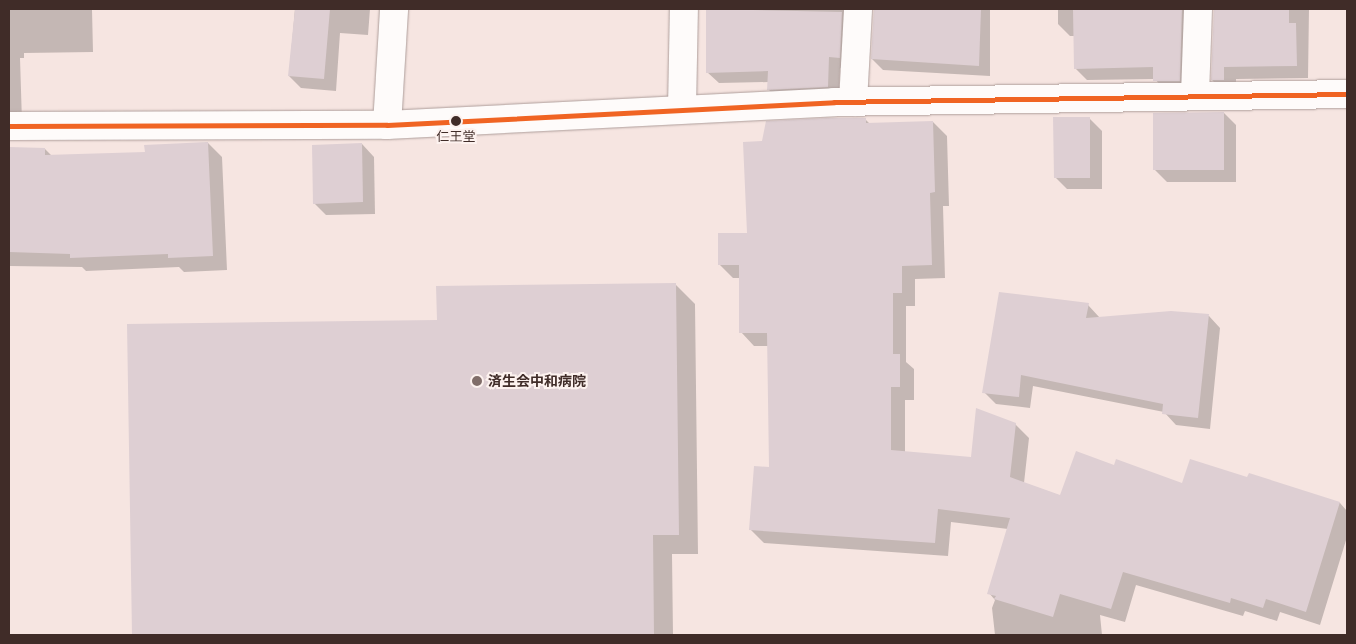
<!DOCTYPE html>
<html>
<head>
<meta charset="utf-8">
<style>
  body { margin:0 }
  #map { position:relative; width:1356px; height:644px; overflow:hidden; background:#f6e5e1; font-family:Manrope,"Noto Sans JP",sans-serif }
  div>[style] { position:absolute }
  .shadow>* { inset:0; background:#0003 }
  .building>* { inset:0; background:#decfd3 }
  .roads { filter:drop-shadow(0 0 1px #ae9e9b) drop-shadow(0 0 1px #ae9e9b) }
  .minor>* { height:28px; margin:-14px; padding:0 14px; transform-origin:14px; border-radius:14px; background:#fefbfa }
  .bus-1>* { height:5px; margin:-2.5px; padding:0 2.5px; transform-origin:2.5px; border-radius:2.5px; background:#f06423 }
  .dots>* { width:14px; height:14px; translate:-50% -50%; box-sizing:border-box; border:2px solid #fdf2ef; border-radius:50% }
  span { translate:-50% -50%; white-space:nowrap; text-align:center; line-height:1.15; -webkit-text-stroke:4px #fdf2ef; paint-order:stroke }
  .bus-label { font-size:13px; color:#402c28 }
  .poi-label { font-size:14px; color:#402c28; font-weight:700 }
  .left { translate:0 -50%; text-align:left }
  .frame { position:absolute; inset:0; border:10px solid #402c28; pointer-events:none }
</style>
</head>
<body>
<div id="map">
  <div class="shadow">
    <i style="clip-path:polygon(9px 9px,92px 9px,93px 52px,24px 53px,24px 58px,20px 58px,22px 122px,9px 123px)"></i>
    <i style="clip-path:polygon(295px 9px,370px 9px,368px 35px,340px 33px,336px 91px,301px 88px,289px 76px)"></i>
    <i style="clip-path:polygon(708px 9px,862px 9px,851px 68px,840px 68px,839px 97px,780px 100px,768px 89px,769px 82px,719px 83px,707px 72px)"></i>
    <i style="clip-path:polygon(875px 9px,990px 9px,990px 76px,883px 70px,872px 59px)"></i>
    <i style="clip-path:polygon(1058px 9px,1201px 9px,1191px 92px,1167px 93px,1155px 79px,1087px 80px,1075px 68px,1075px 36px,1070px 36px,1058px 24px)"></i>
    <i style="clip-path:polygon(1215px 9px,1309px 9px,1308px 78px,1236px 79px,1236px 92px,1224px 92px,1212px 80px)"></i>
    <i style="clip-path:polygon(1224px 113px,1236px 125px,1236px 182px,1167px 182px,1155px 170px)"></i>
    <i style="clip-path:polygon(1089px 118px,1102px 131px,1102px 189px,1067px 189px,1055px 177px)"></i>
    <i style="clip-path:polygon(865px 119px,870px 124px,933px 122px,947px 136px,949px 206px,943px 206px,945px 278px,915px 279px,915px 306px,906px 306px,906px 362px,914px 369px,914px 400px,905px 400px,905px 452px,972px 459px,1015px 424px,1029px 438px,1024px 483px,1061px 496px,1115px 466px,1183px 485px,1248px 479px,1250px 475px,1340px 503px,1347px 511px,1347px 537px,1320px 625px,1280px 612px,1277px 621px,1245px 611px,1243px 616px,1136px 585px,1125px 622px,1100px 615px,1102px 635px,995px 635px,992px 608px,995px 600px,989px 593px,1008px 529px,951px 522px,948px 556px,764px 543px,750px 529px,770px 468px,769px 346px,754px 346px,741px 332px,741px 278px,733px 278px,719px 264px,748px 234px,763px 142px)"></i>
    <i style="clip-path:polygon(208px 143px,222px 157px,227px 270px,184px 272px,179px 267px,86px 271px,82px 267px,9px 266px,9px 148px,45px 149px,52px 156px,146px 153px)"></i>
    <i style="clip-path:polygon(362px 144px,374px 157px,375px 214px,326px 215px,314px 203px)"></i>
    <i style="clip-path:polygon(675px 284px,695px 304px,698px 554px,672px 554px,673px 635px,133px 635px,129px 325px,438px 321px)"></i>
    <i style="clip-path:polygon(1088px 305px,1100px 318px,1209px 316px,1220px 328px,1210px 429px,1176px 425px,1164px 412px,1033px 386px,1030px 408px,996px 404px,984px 392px)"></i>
  </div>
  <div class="building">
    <i style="clip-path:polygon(295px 9px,330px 9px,324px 79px,288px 76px)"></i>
    <i style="clip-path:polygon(706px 9px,842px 12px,840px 58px,829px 57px,828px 87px,767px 90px,768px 71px,706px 73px)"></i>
    <i style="clip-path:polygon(874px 9px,981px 9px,979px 66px,871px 59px)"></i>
    <i style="clip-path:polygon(1073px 9px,1182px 9px,1180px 81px,1153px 81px,1153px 67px,1074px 69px)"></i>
    <i style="clip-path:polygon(1214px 9px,1289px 9px,1289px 23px,1296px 23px,1297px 66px,1224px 67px,1224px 80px,1211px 80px)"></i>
    <i style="clip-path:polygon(1224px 112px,1224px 170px,1153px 170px,1153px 113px)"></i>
    <i style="clip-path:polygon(1053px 117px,1090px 117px,1090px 178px,1054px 178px)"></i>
    <i style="clip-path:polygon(826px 118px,866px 118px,866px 123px,933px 121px,935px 192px,930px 193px,932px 265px,902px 266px,902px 293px,893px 293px,893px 354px,900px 354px,900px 387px,891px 387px,891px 450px,971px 457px,976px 408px,1016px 423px,1010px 477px,1060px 495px,1076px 451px,1114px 465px,1116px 459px,1182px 483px,1190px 459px,1247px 477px,1249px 473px,1340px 502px,1306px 612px,1266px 599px,1263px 608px,1231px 598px,1230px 603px,1123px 572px,1111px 609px,1060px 594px,1053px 617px,994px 599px,996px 596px,987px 594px,1010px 518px,938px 509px,935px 543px,749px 530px,754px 466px,769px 467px,767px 333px,739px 333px,739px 265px,718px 265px,718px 233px,747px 233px,743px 142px,762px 141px,766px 121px)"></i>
    <i style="clip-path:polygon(208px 142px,213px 256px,168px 258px,168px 254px,70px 258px,70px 254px,9px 252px,9px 147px,45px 148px,45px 155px,145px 152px,144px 145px)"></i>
    <i style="clip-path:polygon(362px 143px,363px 202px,313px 204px,312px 145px)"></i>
    <i style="clip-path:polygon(676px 283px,679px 535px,653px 535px,654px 635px,132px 635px,127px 324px,437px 320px,436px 286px)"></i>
    <i style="clip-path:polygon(999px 292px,1089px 303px,1086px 318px,1171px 311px,1209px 314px,1198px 418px,1162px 414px,1163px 404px,1021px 375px,1019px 397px,982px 393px)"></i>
  </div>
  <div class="roads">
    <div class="minor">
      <i style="left:1195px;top:95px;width:86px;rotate:-88deg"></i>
      <i style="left:853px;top:102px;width:93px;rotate:-86.9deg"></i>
      <i style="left:682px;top:109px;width:100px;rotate:-88.9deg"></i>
      <i style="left:387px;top:125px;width:116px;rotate:-86.5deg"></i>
      <i style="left:9px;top:126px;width:378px;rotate:-0.2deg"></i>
      <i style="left:387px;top:125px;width:448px;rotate:-2.9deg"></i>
      <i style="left:834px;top:102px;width:513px;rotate:-0.89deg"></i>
    </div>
  </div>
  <div class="bus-1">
    <i style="left:9px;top:126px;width:378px;rotate:-0.2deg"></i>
    <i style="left:387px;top:125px;width:448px;rotate:-2.9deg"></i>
    <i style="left:834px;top:102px;width:513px;rotate:-0.89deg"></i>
  </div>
  <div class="dots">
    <i style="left:456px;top:121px;background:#402c28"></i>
    <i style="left:477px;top:381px;background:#806d69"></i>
  </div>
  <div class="bus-label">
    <span style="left:456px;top:136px">仁王堂</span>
  </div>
  <div class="poi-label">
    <span class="left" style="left:488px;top:381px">済生会中和病院</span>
  </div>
  <div class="frame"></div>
</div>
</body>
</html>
